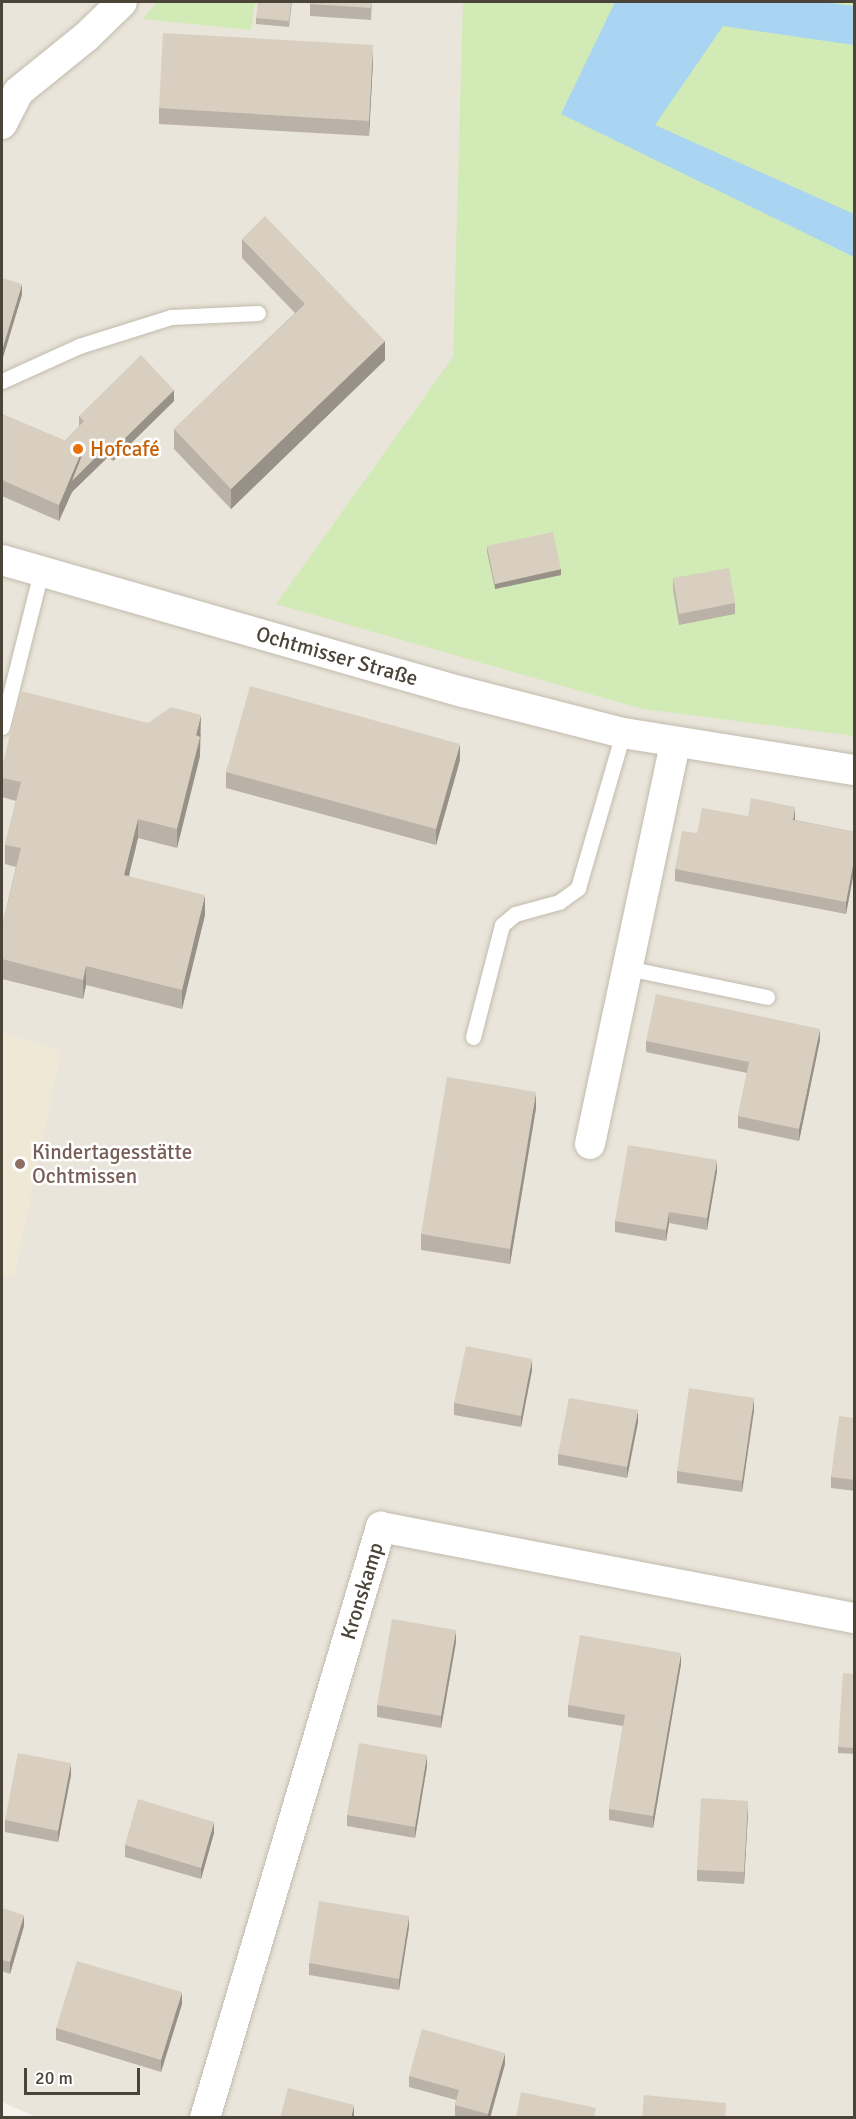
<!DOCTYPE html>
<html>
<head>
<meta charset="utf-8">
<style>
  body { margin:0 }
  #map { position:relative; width:856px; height:2119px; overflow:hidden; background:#f6f3ec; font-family:Signika,sans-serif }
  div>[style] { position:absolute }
  .residential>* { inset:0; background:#eae5da }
  .education>* { inset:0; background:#efe8d6 }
  .green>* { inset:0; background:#d2eab5 }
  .water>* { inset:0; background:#a9d4f2 }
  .roads { filter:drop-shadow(0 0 2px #c2bbae) drop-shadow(0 0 2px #c2bbae) }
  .service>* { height:15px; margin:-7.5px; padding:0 7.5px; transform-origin:7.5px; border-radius:7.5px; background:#fff }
  .minor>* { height:30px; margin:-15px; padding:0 15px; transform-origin:15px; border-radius:15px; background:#fff }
  .wall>* { inset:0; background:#bab2a6 }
  .shaded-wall>* { inset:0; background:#979187 }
  .building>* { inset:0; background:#d8cfc1 }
  .dots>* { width:16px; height:16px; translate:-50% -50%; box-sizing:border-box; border:3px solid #fff; border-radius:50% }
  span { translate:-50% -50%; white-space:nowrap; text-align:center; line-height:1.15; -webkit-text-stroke:5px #fff; paint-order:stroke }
  .food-label { font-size:21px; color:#c56008 }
  .left { translate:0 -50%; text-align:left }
  .street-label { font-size:21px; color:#4b4439 }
  .education-label { font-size:21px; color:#785e54 }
  .frame { position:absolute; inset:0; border:3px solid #4b4439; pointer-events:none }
  .scale { position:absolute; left:24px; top:2068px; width:116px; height:27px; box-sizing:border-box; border:3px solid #4b4439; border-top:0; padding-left:8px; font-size:18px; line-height:21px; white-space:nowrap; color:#4b4439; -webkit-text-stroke:4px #fff; paint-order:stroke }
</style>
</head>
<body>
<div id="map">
  <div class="residential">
    <i style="clip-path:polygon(2px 2px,854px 2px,854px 2117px,38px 2118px,2px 2102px)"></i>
  </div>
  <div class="education">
    <i style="clip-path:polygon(2px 1032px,61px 1051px,14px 1278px,2px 1276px)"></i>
  </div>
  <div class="green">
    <i style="clip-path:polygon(157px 2px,255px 2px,251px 30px,143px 19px)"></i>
    <i style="clip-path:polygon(463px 2px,854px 2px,854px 736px,643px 709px,276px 604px,453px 357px)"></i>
  </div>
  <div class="water">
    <i style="clip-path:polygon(615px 2px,822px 2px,854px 6px,854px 45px,723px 26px,655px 125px,854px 214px,854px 257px,561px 114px)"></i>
  </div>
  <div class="roads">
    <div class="service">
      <i style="left:2px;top:381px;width:85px;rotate:-24.4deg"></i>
      <i style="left:79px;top:346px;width:96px;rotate:-17.5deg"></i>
      <i style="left:171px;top:317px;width:87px;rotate:-2.6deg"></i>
      <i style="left:2px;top:727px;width:160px;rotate:-75.9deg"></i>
      <i style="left:627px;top:968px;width:143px;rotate:11.7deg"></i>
      <i style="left:473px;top:1037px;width:116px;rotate:-75.5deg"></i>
      <i style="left:502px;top:925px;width:17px;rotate:-40deg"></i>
      <i style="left:515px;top:914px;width:46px;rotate:-15.3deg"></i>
      <i style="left:559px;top:902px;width:24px;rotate:-36deg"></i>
      <i style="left:578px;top:888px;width:161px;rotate:-73.8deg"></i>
    </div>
    <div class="minor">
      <i style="left:2px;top:124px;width:36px;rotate:-63deg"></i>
      <i style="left:18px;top:92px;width:87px;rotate:-39deg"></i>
      <i style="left:86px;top:37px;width:50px;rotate:-44.2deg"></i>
      <i style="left:2px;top:560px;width:480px;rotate:16deg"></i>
      <i style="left:463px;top:692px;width:165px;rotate:14.4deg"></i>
      <i style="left:623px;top:733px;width:234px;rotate:9.1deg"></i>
      <i style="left:590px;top:1144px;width:410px;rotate:-78deg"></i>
      <i style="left:205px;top:2118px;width:617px;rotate:-73.42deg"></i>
      <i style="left:381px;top:1527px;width:482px;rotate:10.9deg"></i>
    </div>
  </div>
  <div class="wall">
    <i style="clip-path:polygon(292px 2px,289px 27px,256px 24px,256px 18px)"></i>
    <i style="clip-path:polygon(310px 2px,372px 2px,371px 20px,310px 16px)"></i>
    <i style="clip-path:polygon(373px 61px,369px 136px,159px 124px,159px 108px)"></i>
    <i style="clip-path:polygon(242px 239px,385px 360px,231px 509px,174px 449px,174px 429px,295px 313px,242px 258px)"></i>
    <i style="clip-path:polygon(174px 401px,113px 461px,108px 457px,72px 492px,59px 521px,2px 496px,2px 414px,65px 441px,79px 426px,79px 416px)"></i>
    <i style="clip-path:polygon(487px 546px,561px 575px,495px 589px,487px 552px)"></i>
    <i style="clip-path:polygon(673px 578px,735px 603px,735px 614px,679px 625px,673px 589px)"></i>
    <i style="clip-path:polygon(148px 723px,201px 734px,200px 739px,200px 756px,177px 848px,138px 838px,129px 876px,205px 915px,182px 1009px,86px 985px,83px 999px,2px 979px,2px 926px,16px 867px,5px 864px,5px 845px,16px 801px,2px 797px,2px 767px)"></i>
    <i style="clip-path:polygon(460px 760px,436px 845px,226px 788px,226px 772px)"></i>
    <i style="clip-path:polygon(748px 816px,795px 818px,795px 820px,855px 832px,855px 866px,846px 914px,675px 881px,675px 869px,697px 833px)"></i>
    <i style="clip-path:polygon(820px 1040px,799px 1141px,738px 1128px,738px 1116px,747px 1073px,646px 1052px,646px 1041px)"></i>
    <i style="clip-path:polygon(536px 1108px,510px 1264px,421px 1250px,421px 1234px)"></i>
    <i style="clip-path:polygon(717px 1171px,707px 1230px,669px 1223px,666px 1241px,615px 1232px,615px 1221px)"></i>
    <i style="clip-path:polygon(532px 1370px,521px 1427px,454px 1415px,454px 1403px)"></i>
    <i style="clip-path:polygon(754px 1410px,742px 1492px,677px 1483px,677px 1471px)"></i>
    <i style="clip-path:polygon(855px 1418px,855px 1491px,831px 1488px,831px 1477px)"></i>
    <i style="clip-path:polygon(638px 1422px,627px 1478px,558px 1465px,558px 1454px)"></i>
    <i style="clip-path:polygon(456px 1642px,441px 1728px,377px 1717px,377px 1705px)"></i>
    <i style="clip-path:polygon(681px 1664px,653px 1828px,609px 1820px,609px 1809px,623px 1726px,568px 1717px,568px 1705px)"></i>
    <i style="clip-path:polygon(855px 1674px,855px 1754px,838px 1753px,838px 1747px)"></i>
    <i style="clip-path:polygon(427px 1766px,415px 1838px,347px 1826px,347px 1815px)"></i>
    <i style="clip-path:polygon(71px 1775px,58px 1842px,5px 1832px,5px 1820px)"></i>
    <i style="clip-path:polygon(748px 1812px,744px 1884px,697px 1881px,697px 1870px)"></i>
    <i style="clip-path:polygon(214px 1833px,201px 1879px,125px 1857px,125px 1845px)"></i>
    <i style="clip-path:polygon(2px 1908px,24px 1926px,10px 1974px,2px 1971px)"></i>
    <i style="clip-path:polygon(409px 1927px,399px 1990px,309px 1975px,309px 1963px)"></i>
    <i style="clip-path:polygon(182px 2004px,161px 2072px,56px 2040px,56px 2028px)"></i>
    <i style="clip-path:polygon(505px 2064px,490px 2118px,460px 2118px,455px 2116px,455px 2105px,456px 2100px,409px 2087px,409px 2076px)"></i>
  </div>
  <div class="shaded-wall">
    <i style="clip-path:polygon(373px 45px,373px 61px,369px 136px,369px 121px)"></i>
    <i style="clip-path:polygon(22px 284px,22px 295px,2px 361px,2px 350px)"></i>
    <i style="clip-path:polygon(385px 341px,385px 360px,231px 509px,231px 489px)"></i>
    <i style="clip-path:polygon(174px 390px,174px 401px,113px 461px,113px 450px)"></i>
    <i style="clip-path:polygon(108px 445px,108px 457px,72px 492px,59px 521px,59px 505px,83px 448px)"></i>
    <i style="clip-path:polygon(561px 569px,561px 575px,495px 589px,495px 584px)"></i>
    <i style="clip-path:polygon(201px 715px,200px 756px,177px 848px,177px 829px,196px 735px)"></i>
    <i style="clip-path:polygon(460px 744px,460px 760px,436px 845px,436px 829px)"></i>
    <i style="clip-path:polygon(795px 807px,795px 818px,793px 831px,793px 820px)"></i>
    <i style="clip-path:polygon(138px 819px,138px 838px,124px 895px,124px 875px)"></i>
    <i style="clip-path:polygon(855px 855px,855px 866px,846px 914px,846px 902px)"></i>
    <i style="clip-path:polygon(205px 895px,205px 915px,182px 1009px,182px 990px)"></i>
    <i style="clip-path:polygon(86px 966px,86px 985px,83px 999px,83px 980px)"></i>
    <i style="clip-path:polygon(820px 1029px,820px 1040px,799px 1141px,799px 1129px)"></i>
    <i style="clip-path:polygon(536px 1092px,536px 1108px,510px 1264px,510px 1249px)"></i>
    <i style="clip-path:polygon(717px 1160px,717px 1171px,707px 1230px,707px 1218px)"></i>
    <i style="clip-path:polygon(669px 1212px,669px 1223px,666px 1241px,666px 1230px)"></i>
    <i style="clip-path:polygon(532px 1359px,532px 1370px,521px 1427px,521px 1416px)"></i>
    <i style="clip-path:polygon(754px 1398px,754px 1410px,742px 1492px,742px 1481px)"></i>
    <i style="clip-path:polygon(638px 1410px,638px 1422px,627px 1478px,627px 1467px)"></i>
    <i style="clip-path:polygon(456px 1630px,456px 1642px,441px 1728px,441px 1716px)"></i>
    <i style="clip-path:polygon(681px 1653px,681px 1664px,653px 1828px,653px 1816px)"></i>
    <i style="clip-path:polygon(427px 1755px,427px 1766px,415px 1838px,415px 1827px)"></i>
    <i style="clip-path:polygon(71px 1763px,71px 1775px,58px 1842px,58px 1831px)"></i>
    <i style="clip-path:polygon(748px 1801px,748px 1812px,744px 1884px,744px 1872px)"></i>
    <i style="clip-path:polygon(214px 1822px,214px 1833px,201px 1879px,201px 1868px)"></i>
    <i style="clip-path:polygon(24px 1915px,24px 1926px,10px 1974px,10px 1962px)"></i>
    <i style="clip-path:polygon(409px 1916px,409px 1927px,399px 1990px,399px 1979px)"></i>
    <i style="clip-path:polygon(182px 1992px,182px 2004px,161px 2072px,161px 2060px)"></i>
    <i style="clip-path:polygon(505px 2053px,505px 2064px,490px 2118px,488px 2118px,488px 2114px)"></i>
    <i style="clip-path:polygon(354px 2105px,354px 2118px,351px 2118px)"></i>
  </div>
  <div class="building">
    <i style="clip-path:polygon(258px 2px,291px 2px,289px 21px,256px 18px)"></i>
    <i style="clip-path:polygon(310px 2px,372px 2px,371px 8px,310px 4px)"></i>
    <i style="clip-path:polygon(163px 33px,373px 45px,369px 121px,159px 108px)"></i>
    <i style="clip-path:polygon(265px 216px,385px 341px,231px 489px,174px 429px,305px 304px,242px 239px)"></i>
    <i style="clip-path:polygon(2px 278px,22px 284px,2px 350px)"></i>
    <i style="clip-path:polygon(141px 355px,174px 390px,113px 450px,108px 445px,72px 481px,83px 453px,83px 448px,65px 441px,84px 421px,79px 416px)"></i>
    <i style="clip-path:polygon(2px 414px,83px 448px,59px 505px,2px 480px)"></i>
    <i style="clip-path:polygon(553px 532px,561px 569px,495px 584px,487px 546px)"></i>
    <i style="clip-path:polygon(729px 568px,735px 603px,679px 614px,673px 578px)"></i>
    <i style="clip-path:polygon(250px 686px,460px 744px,436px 829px,226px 772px)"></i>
    <i style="clip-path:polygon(21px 691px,148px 723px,171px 707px,201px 715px,196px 735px,200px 737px,177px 829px,138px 819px,124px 875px,205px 895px,182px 990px,86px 966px,83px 980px,2px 959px,2px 926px,21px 848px,5px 845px,21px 782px,2px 778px,2px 767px)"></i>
    <i style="clip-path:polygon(751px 798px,795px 807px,793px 820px,855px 832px,855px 855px,846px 902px,675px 869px,682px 831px,697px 833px,702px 808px,748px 816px)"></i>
    <i style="clip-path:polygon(656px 994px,820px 1029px,799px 1129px,738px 1116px,749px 1062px,646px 1041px)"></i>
    <i style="clip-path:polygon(447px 1077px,536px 1092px,510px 1249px,421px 1234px)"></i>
    <i style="clip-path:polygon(628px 1145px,717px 1160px,707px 1218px,669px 1212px,666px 1230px,615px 1221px)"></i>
    <i style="clip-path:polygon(466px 1346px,532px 1359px,521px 1416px,454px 1403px)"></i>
    <i style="clip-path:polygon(689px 1388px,754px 1398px,742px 1481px,677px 1471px)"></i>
    <i style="clip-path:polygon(569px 1398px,638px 1410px,627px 1467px,558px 1454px)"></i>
    <i style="clip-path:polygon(839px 1416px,855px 1418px,855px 1480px,831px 1477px)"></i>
    <i style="clip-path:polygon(392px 1619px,456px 1630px,441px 1716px,377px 1705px)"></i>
    <i style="clip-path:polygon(580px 1635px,681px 1653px,653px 1816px,609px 1809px,625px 1715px,568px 1705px)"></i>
    <i style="clip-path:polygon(843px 1673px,855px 1674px,855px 1748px,838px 1747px)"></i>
    <i style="clip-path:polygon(359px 1743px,427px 1755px,415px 1827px,347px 1815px)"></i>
    <i style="clip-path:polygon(18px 1753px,71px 1763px,58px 1831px,5px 1820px)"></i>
    <i style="clip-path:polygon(701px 1798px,748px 1801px,744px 1872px,697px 1870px)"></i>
    <i style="clip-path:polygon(138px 1799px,214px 1822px,201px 1868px,125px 1845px)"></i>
    <i style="clip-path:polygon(319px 1901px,409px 1916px,399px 1979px,309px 1963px)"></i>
    <i style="clip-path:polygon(2px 1908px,24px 1915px,10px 1962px,2px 1960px)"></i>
    <i style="clip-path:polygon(77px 1961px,182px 1992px,161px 2060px,56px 2028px)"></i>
    <i style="clip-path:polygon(422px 2029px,505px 2053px,488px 2114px,455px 2105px,459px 2090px,409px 2076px)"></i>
    <i style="clip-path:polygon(288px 2088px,354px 2105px,351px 2118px,280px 2118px)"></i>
    <i style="clip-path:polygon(521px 2092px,596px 2108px,594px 2118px,516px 2118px)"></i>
    <i style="clip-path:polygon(644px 2095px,726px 2103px,725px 2118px,642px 2118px)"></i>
  </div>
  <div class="dots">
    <i style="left:78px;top:449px;background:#e8710a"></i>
    <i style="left:20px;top:1164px;background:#8d6e63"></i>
  </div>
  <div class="food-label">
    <span class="left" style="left:90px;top:449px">Hofcafé</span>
  </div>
  <div class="street-label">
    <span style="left:337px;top:656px;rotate:16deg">Ochtmisser Straße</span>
    <span style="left:362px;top:1591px;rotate:-73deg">Kronskamp</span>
  </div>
  <div class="education-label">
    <span class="left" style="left:32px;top:1164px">Kindertagesstätte<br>Ochtmissen</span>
  </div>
  <div class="frame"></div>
  <div class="scale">20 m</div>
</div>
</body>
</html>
